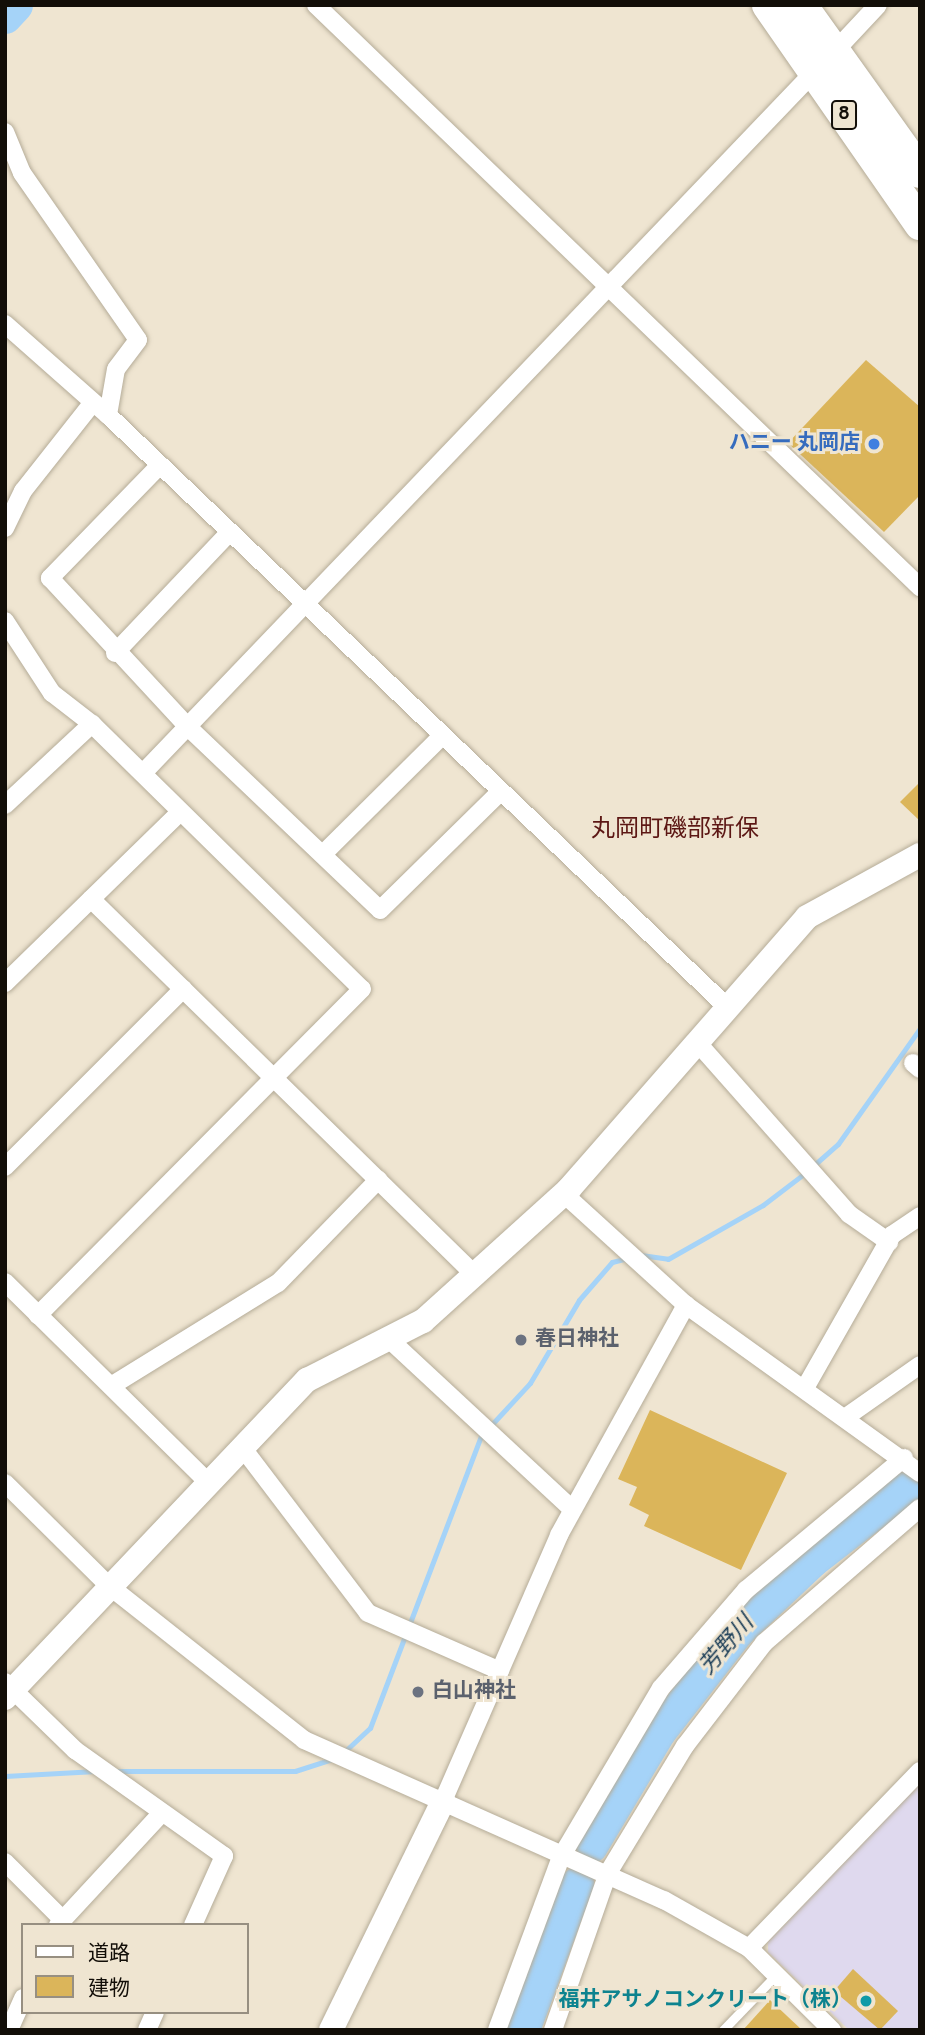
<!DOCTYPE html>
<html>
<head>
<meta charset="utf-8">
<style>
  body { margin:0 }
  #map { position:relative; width:925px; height:2035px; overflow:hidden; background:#efe5d1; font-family:Overpass,"Noto Sans JP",sans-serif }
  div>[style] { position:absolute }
  .industrial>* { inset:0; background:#dfd9ee }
  .stream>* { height:5px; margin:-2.5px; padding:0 2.5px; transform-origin:2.5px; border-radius:2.5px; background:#a5d3f8 }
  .river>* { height:33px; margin:-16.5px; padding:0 16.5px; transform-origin:16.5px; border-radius:16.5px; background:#a5d3f8 }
  .building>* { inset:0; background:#dbb55a }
  .roads { filter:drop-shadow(0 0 2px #b5ac98) drop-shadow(0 0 2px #b5ac98) }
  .lane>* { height:9px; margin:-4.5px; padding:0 4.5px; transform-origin:4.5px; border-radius:4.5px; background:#fff }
  .street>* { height:18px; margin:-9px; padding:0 9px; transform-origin:9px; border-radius:9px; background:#fff }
  .secondary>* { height:24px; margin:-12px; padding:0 12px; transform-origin:12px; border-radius:12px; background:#fff }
  .highway>* { height:32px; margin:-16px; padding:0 16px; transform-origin:16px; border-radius:16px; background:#fff }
  .dots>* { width:19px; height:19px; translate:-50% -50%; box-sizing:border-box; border:4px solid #efe5d1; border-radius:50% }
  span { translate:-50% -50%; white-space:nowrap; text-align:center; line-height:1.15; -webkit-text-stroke:6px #efe5d1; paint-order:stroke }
  .shield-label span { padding:2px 5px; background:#efe5d1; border:2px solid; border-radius:5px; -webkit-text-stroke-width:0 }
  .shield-label { font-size:19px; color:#120e08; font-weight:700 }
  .shop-label { font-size:21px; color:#366cbe; font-weight:700 }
  .right { translate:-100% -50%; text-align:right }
  .worship-label { font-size:21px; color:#5b616d; font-weight:700 }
  .left { translate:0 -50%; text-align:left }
  .culture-label { font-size:21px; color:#0d838f; font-weight:700 }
  .water-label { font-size:23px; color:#1d3f58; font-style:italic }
  .quarter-label { font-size:24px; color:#5c1714 }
  .frame { position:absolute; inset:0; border:7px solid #120e08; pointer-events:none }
  .legend { position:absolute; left:21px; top:1923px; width:228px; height:91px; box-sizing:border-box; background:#efe5d1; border:2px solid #978f81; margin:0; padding:9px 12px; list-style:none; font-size:21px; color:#120e08 }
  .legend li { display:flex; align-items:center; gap:14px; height:35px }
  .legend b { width:35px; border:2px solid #978f81 }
</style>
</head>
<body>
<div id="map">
  <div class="industrial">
    <i style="clip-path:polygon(920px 1784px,920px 2030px,849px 2030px,768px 1952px,768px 1942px)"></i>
  </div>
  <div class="stream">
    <i style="left:641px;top:1255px;width:27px;rotate:8deg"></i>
    <i style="left:668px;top:1259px;width:109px;rotate:-29.6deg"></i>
    <i style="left:763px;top:1205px;width:53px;rotate:-37.3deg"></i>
    <i style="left:805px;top:1173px;width:44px;rotate:-41.3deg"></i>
    <i style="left:838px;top:1144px;width:142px;rotate:-54.7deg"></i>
    <i style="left:343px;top:1753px;width:37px;rotate:-43deg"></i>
    <i style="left:370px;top:1728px;width:312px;rotate:-69.2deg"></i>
    <i style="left:481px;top:1436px;width:72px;rotate:-47.2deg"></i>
    <i style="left:530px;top:1383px;width:96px;rotate:-59.4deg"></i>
    <i style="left:579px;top:1300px;width:50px;rotate:-49deg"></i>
    <i style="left:612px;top:1262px;width:16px;rotate:-14deg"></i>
    <i style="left:112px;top:1771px;width:183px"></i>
    <i style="left:295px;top:1771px;width:42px;rotate:-18deg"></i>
    <i style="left:5px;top:1776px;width:91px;rotate:-3.1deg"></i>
  </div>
  <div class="river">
    <i style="left:5px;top:17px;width:16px;rotate:-47deg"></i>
    <i style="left:591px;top:1846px;width:133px;rotate:-59.2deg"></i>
    <i style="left:659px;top:1732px;width:127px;rotate:-52deg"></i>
    <i style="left:737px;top:1632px;width:105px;rotate:-43.5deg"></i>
    <i style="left:813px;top:1560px;width:123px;rotate:-37.7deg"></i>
    <i style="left:523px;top:2030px;width:157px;rotate:-69.8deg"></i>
  </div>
  <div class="building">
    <i style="clip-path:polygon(866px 360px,920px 407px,920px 495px,884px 532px,788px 443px)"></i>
    <i style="clip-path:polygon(920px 782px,920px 821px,900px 802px)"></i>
    <i style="clip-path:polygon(650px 1410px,787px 1473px,741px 1570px,644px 1526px,649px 1515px,629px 1505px,637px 1487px,618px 1479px)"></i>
    <i style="clip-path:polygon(853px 1969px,898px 2011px,880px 2030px,834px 1991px)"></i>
    <i style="clip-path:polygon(770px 2000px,802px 2030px,743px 2030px)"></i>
  </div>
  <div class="roads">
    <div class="lane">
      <i style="left:723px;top:2030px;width:76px;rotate:-46.1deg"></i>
    </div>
    <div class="street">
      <i style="left:316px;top:5px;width:839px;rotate:43.94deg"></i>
      <i style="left:834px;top:52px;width:64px;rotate:-46.9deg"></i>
      <i style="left:5px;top:132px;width:44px;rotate:67.5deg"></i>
      <i style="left:22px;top:173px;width:203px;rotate:55.2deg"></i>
      <i style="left:138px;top:340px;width:36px;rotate:127deg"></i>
      <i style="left:116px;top:369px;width:47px;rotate:99.9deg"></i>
      <i style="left:5px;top:324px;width:137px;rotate:41.5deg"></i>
      <i style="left:108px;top:415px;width:855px;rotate:43.72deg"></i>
      <i style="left:160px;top:465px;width:158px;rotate:134.2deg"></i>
      <i style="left:50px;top:578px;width:203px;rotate:47.2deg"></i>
      <i style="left:188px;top:727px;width:265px;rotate:43.6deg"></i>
      <i style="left:380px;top:910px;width:168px;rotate:-44.5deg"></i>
      <i style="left:5px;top:528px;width:41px;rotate:-64.1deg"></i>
      <i style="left:23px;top:491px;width:110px;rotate:-51.7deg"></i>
      <i style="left:5px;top:621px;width:86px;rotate:56.9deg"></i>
      <i style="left:52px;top:693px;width:51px;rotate:37.8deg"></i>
      <i style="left:115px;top:653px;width:167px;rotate:-46.5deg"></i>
      <i style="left:143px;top:773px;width:970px;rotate:-46.25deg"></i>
      <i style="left:5px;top:805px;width:119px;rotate:-43deg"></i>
      <i style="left:92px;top:724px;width:378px;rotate:44.5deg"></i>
      <i style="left:362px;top:989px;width:460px;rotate:134.8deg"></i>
      <i style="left:323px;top:854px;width:168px;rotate:-44.8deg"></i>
      <i style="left:91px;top:899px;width:537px;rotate:44.4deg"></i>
      <i style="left:5px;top:983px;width:245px;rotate:-44.3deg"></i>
      <i style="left:696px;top:1041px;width:231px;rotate:48.5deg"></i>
      <i style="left:849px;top:1214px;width:49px;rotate:35deg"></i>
      <i style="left:913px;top:1063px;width:9px;rotate:41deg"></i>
      <i style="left:5px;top:1167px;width:252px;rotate:-45deg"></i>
      <i style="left:564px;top:1194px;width:165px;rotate:42.3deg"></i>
      <i style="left:686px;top:1305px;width:288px;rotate:35.7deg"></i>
      <i style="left:5px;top:1282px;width:285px;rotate:44.6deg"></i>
      <i style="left:390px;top:1340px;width:248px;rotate:42.9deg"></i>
      <i style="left:111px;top:1386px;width:196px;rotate:-31.7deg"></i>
      <i style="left:278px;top:1283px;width:144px;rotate:-45.8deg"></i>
      <i style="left:805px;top:1388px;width:176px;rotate:-60.4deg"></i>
      <i style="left:892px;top:1235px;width:34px;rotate:-34deg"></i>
      <i style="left:846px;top:1417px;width:90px;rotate:-35.1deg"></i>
      <i style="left:242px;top:1447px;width:208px;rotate:52.8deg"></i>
      <i style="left:368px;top:1613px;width:144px;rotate:23.7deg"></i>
      <i style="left:5px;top:1483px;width:145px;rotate:44.7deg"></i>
      <i style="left:108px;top:1585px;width:250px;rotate:38.3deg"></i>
      <i style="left:304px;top:1740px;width:394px;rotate:24deg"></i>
      <i style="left:664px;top:1900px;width:98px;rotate:29.5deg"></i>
      <i style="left:749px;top:1948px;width:117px;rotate:44.7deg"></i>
      <i style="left:5px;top:1682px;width:98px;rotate:44.2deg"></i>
      <i style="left:75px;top:1750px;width:183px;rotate:35.4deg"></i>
      <i style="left:224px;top:1856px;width:76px;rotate:114.2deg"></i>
      <i style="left:443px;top:1801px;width:290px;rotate:-66.4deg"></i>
      <i style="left:559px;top:1535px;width:263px;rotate:-61.1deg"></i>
      <i style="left:5px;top:1862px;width:79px;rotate:45deg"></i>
      <i style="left:58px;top:1925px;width:149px;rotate:-47.2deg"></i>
      <i style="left:749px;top:1948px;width:246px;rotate:-46deg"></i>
      <i style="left:9px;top:2030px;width:35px;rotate:-66deg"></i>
      <i style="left:147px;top:2030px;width:20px;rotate:-66deg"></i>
      <i style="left:497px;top:2030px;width:184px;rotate:-69.7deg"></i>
      <i style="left:561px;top:1857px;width:196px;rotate:-59.4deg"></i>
      <i style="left:661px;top:1688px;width:130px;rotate:-49.1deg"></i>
      <i style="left:746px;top:1590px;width:206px;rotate:-39.9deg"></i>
      <i style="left:553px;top:2030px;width:166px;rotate:-70.7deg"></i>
      <i style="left:608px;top:1873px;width:149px;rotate:-58.8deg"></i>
      <i style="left:685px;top:1746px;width:130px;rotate:-52.5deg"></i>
      <i style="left:764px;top:1643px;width:206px;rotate:-40.9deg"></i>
    </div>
    <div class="secondary">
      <i style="left:5px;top:1698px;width:439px;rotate:-46.5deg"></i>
      <i style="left:307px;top:1380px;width:130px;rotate:-27deg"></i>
      <i style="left:423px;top:1321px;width:197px;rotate:-42.1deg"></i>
      <i style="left:569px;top:1189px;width:361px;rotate:-48.8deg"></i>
      <i style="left:807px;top:917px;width:129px;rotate:-28.8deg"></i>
      <i style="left:331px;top:2030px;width:255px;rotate:-63.9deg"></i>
    </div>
    <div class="highway">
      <i style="left:768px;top:5px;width:267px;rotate:55.2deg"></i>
      <i style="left:801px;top:5px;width:205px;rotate:54.5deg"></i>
    </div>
  </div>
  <div class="dots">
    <i style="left:874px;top:444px;background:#3f7fe0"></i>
    <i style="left:521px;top:1340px;background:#6b7280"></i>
    <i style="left:418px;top:1692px;background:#6b7280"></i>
    <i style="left:866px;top:2001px;background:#0f9aa8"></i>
  </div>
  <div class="shield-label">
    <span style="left:844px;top:115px">8</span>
  </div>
  <div class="shop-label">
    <span class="right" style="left:860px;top:444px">ハニー 丸岡店</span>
  </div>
  <div class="worship-label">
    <span class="left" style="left:535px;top:1340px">春日神社</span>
    <span class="left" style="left:432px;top:1692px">白山神社</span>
  </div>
  <div class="culture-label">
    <span class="right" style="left:852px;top:2001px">福井アサノコンクリート（株）</span>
  </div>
  <div class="water-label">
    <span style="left:728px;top:1646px;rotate:-49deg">芳野川</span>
  </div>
  <div class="quarter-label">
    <span style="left:675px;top:831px">丸岡町磯部新保</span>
  </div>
  <div class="frame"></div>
  <ul class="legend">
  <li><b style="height:9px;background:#fff"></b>道路</li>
  <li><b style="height:19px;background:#dbb55a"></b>建物</li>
  </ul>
</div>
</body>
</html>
